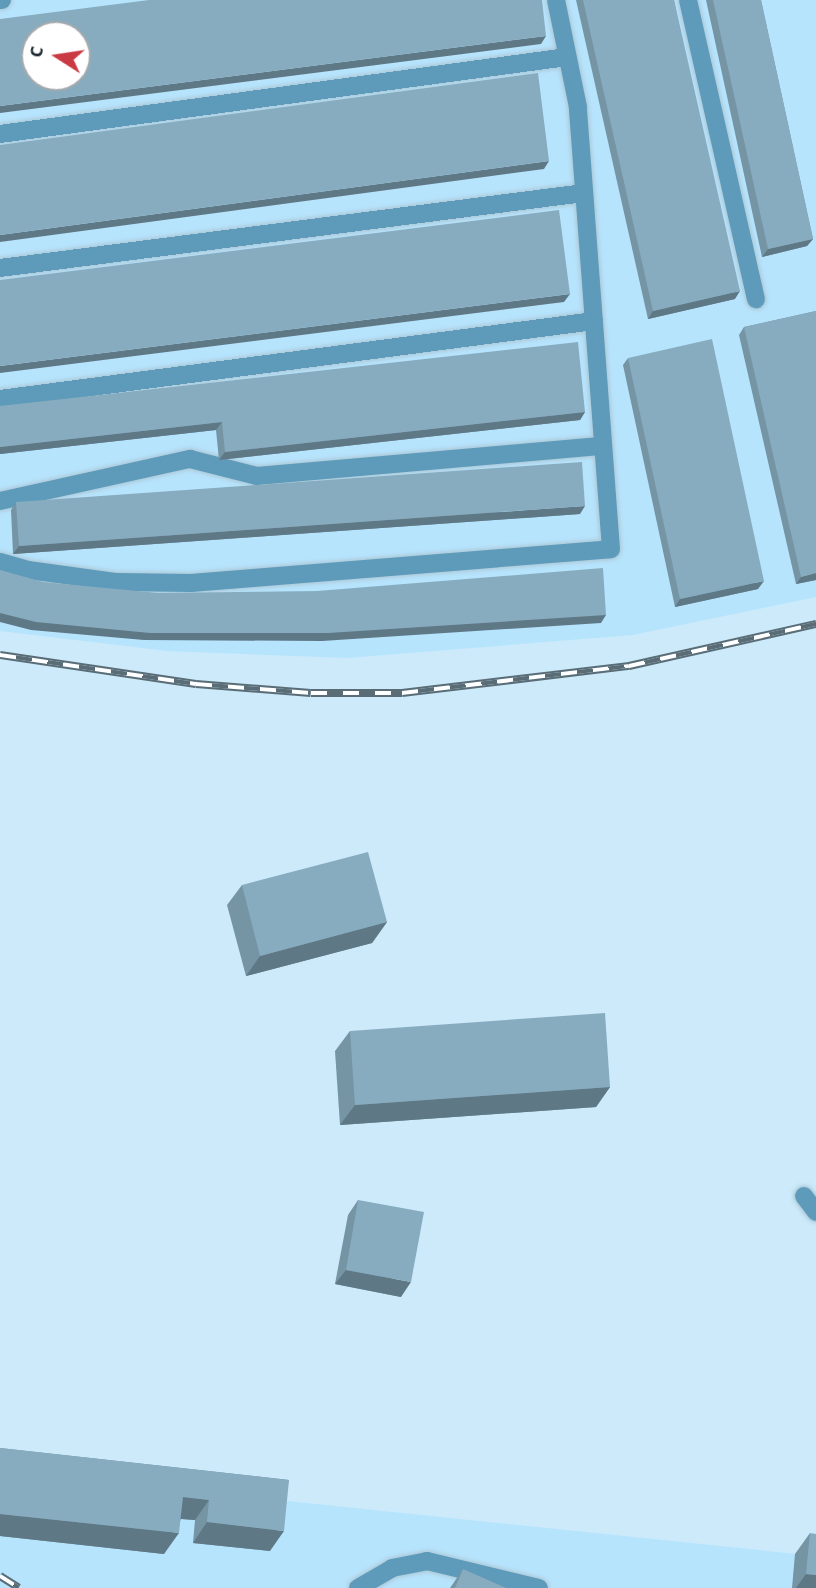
<!DOCTYPE html>
<html>
<head>
<meta charset="utf-8">
<style>
  body { margin:0 }
  #map { position:relative; width:816px; height:1588px; overflow:hidden; background:#cceafa; font-family:"Alegreya Sans",sans-serif }
  div>[style] { position:absolute }
  .built>* { inset:0; background:#b7e4fd }
  .roads { filter:drop-shadow(0 0 2px #acc7d6) drop-shadow(0 0 2px #acc7d6) }
  .minor>* { height:18px; margin:-9px; padding:0 9px; transform-origin:9px; border-radius:9px; background:#5e9bba }
  .rail>* { height:8px; margin-top:-4px; transform-origin:0; background:repeating-linear-gradient(90deg,#fff 0 16px,#5a6d77 0 32px); box-sizing:border-box; border-block:2px solid #5a6d77 }
  .wall>* { inset:0; background:#7594a4 }
  .shaded-wall>* { inset:0; background:#5f7886 }
  .building>* { inset:0; background:#88acbf }
  span { translate:-50% -50%; white-space:nowrap; text-align:center; line-height:1.15; -webkit-text-stroke:7px #fff; paint-order:stroke }
  .north { position:absolute; left:21px; top:21px; width:70px; height:70px; box-sizing:border-box; background:#fff; border:2px solid #a4a9ac; border-radius:50%; rotate:282deg; font-size:19px; font-weight:700; line-height:28px; text-align:center; color:#1b2930 }
  .north::after { content:''; display:block; margin:auto; width:24px; height:32px; background:#ca3a43; clip-path:polygon(50% 0,100% 100%,50% 72%,0 100%) }
</style>
</head>
<body>
<div id="map">
  <div class="built">
    <i style="clip-path:polygon(evenodd,0 0,816px 0,816px 597px,633px 635px,347px 658px,167px 651px,0 631px,0 0,35px 35px,77px 35px,77px 77px,35px 77px,35px 35px)"></i>
    <i style="clip-path:polygon(0 1471px,816px 1556px,816px 1588px,0 1588px)"></i>
  </div>
  <div class="roads">
    <div class="minor">
      <i style="left:0;top:0;width:2px"></i>
      <i style="left:688px;top:0;width:307px;rotate:77.2deg"></i>
      <i style="left:0;top:134px;width:572px;rotate:-7.73deg"></i>
      <i style="left:0;top:268px;width:589px;rotate:-7.32deg"></i>
      <i style="left:0;top:399px;width:599px;rotate:-7.48deg"></i>
      <i style="left:0;top:501px;width:195px;rotate:-12.5deg"></i>
      <i style="left:190px;top:459px;width:69px;rotate:14.2deg"></i>
      <i style="left:257px;top:476px;width:347px;rotate:-5deg"></i>
      <i style="left:0;top:562px;width:29px;rotate:16deg"></i>
      <i style="left:28px;top:570px;width:90px;rotate:7.7deg"></i>
      <i style="left:117px;top:582px;width:74px;rotate:0.8deg"></i>
      <i style="left:191px;top:583px;width:421px;rotate:-4.6deg"></i>
      <i style="left:611px;top:549px;width:443px;rotate:-94.3deg"></i>
      <i style="left:578px;top:107px;width:109px;rotate:-101.6deg"></i>
      <i style="left:804px;top:1196px;width:20px;rotate:53deg"></i>
      <i style="left:358px;top:1588px;width:39px;rotate:-30deg"></i>
      <i style="left:392px;top:1568px;width:36px;rotate:-11deg"></i>
      <i style="left:427px;top:1561px;width:115px;rotate:13.6deg"></i>
    </div>
  </div>
  <div class="rail">
    <i style="left:0;top:655px;width:198px;rotate:8.4deg"></i>
    <i style="left:196px;top:684px;width:115px;rotate:4.5deg"></i>
    <i style="left:311px;top:693px;width:91px"></i>
    <i style="left:402px;top:693px;width:229px;rotate:-6.8deg"></i>
    <i style="left:629px;top:666px;width:192px;rotate:-12.7deg"></i>
    <i style="left:0;top:1576px;width:22px;rotate:32deg"></i>
  </div>
  <div class="wall">
    <i style="clip-path:polygon(576px 0,674px 0,735px 299px,648px 319px)"></i>
    <i style="clip-path:polygon(706px 0,761px 0,813px 239px,807px 246px,762px 257px)"></i>
    <i style="clip-path:polygon(816px 311px,816px 580px,796px 584px,739px 335px,744px 327px)"></i>
    <i style="clip-path:polygon(628px 358px,758px 589px,675px 607px,623px 365px)"></i>
    <i style="clip-path:polygon(0 406px,585px 412px,580px 420px,219px 460px,216px 430px,0 454px)"></i>
    <i style="clip-path:polygon(16px 502px,580px 514px,13px 554px,11px 510px)"></i>
    <i style="clip-path:polygon(242px 885px,387px 922px,372px 943px,246px 976px,227px 905px)"></i>
    <i style="clip-path:polygon(350px 1031px,610px 1087px,596px 1107px,340px 1125px,335px 1051px)"></i>
    <i style="clip-path:polygon(358px 1200px,401px 1297px,335px 1284px,348px 1215px)"></i>
    <i style="clip-path:polygon(0 1448px,289px 1480px,270px 1551px,193px 1543px,195px 1520px,181px 1519px,164px 1554px,0 1536px)"></i>
    <i style="clip-path:polygon(810px 1533px,816px 1588px,792px 1588px,795px 1554px)"></i>
    <i style="clip-path:polygon(463px 1569px,506px 1588px,450px 1588px)"></i>
  </div>
  <div class="shaded-wall">
    <i style="clip-path:polygon(546px 36px,541px 44px,0 113px,0 106px)"></i>
    <i style="clip-path:polygon(549px 161px,544px 169px,0 242px,0 235px)"></i>
    <i style="clip-path:polygon(813px 239px,807px 246px,762px 257px,768px 249px)"></i>
    <i style="clip-path:polygon(740px 291px,735px 299px,648px 319px,653px 311px)"></i>
    <i style="clip-path:polygon(570px 294px,564px 302px,0 373px,0 366px)"></i>
    <i style="clip-path:polygon(585px 412px,580px 420px,219px 460px,225px 452px)"></i>
    <i style="clip-path:polygon(222px 422px,216px 430px,0 454px,0 447px)"></i>
    <i style="clip-path:polygon(585px 506px,580px 514px,13px 554px,19px 546px)"></i>
    <i style="clip-path:polygon(816px 573px,816px 580px,796px 584px,801px 577px)"></i>
    <i style="clip-path:polygon(764px 581px,758px 589px,675px 607px,680px 599px)"></i>
    <i style="clip-path:polygon(0 613px,606px 615px,601px 623px,322px 641px,144px 640px,31px 630px,0 622px)"></i>
    <i style="clip-path:polygon(387px 922px,372px 943px,246px 976px,260px 956px)"></i>
    <i style="clip-path:polygon(610px 1087px,596px 1107px,340px 1125px,355px 1105px)"></i>
    <i style="clip-path:polygon(346px 1270px,411px 1282px,401px 1297px,335px 1284px)"></i>
    <i style="clip-path:polygon(183px 1497px,209px 1500px,195px 1520px,169px 1518px)"></i>
    <i style="clip-path:polygon(0 1514px,179px 1533px,164px 1554px,0 1536px)"></i>
    <i style="clip-path:polygon(207px 1522px,284px 1531px,270px 1551px,193px 1543px)"></i>
    <i style="clip-path:polygon(806px 1574px,816px 1575px,816px 1588px,796px 1588px)"></i>
  </div>
  <div class="building">
    <i style="clip-path:polygon(evenodd,149px 0,542px 0,546px 36px,0 106px,0 19px,149px 0,35px 35px,77px 35px,77px 77px,35px 77px,35px 35px)"></i>
    <i style="clip-path:polygon(583px 0,674px 0,740px 291px,653px 311px)"></i>
    <i style="clip-path:polygon(713px 0,761px 0,813px 239px,768px 249px)"></i>
    <i style="clip-path:polygon(538px 73px,549px 161px,0 235px,0 145px)"></i>
    <i style="clip-path:polygon(559px 210px,570px 294px,0 366px,0 280px)"></i>
    <i style="clip-path:polygon(816px 311px,816px 573px,801px 577px,744px 327px)"></i>
    <i style="clip-path:polygon(712px 339px,764px 581px,680px 599px,628px 358px)"></i>
    <i style="clip-path:polygon(578px 342px,585px 412px,225px 452px,222px 422px,0 447px,0 406px)"></i>
    <i style="clip-path:polygon(582px 462px,585px 506px,19px 546px,16px 502px)"></i>
    <i style="clip-path:polygon(603px 568px,606px 615px,328px 633px,150px 633px,36px 622px,0 613px,0 570px,43px 582px,158px 593px,317px 591px)"></i>
    <i style="clip-path:polygon(368px 852px,387px 922px,260px 956px,242px 885px)"></i>
    <i style="clip-path:polygon(605px 1013px,610px 1087px,355px 1105px,350px 1031px)"></i>
    <i style="clip-path:polygon(358px 1200px,424px 1212px,411px 1282px,346px 1270px)"></i>
    <i style="clip-path:polygon(0 1448px,289px 1480px,284px 1531px,207px 1522px,209px 1500px,183px 1497px,179px 1533px,0 1514px)"></i>
    <i style="clip-path:polygon(810px 1533px,816px 1534px,816px 1575px,806px 1574px)"></i>
    <i style="clip-path:polygon(463px 1569px,506px 1588px,455px 1588px)"></i>
  </div>
  <div class="north">С</div>
</div>
</body>
</html>
